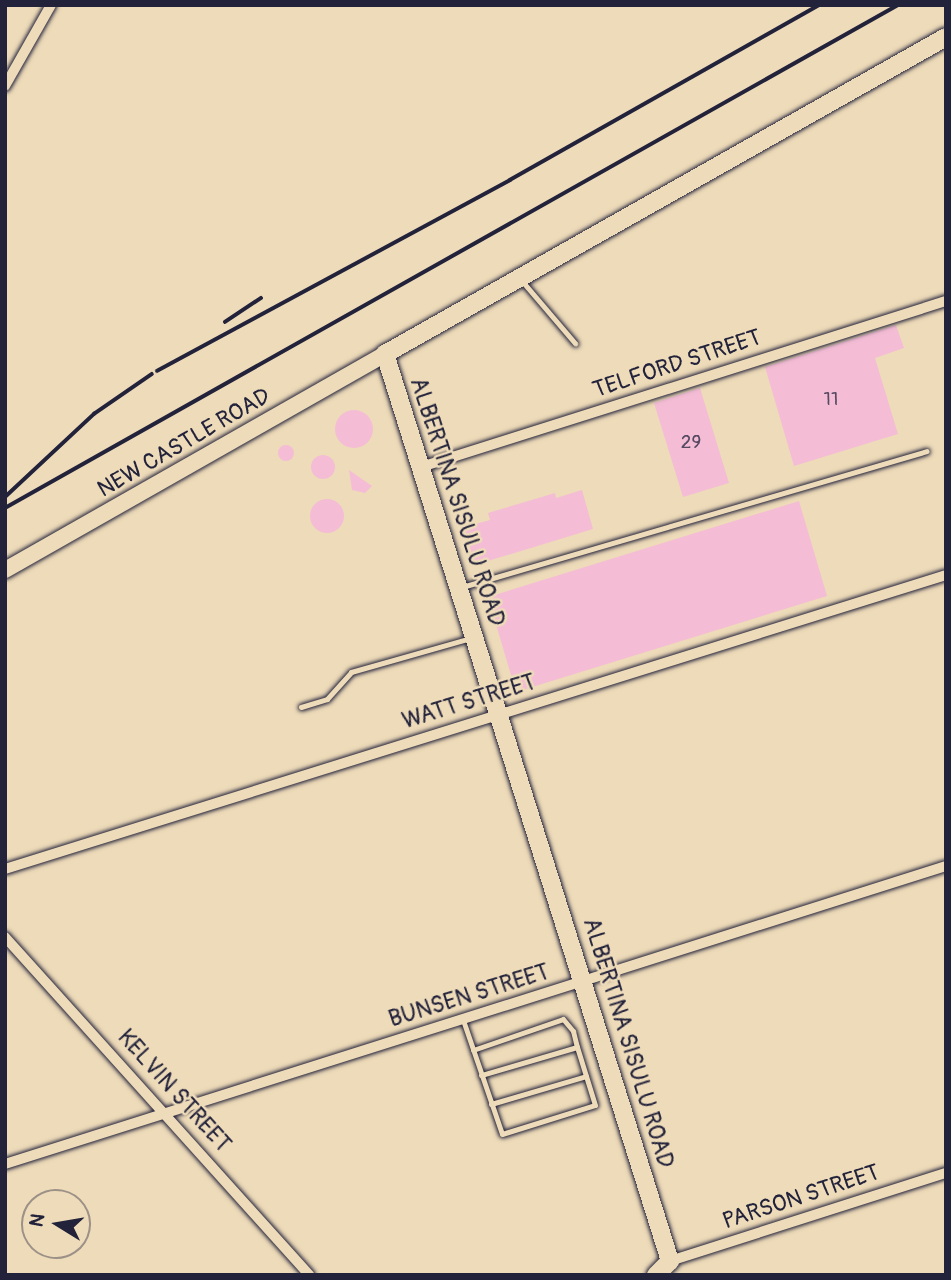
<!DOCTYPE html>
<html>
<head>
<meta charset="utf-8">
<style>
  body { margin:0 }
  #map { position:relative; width:951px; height:1280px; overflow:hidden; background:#eedbb9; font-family:Pangolin,sans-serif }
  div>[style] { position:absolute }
  .building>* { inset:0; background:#f4bdd5 }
  .round { border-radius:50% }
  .roads { filter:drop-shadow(0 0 2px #22223b) drop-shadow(0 0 2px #22223b) }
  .lane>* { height:5px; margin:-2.5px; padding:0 2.5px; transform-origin:2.5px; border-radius:2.5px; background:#eedbb9 }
  .street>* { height:10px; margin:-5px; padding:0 5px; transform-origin:5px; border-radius:5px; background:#eedbb9 }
  .secondary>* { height:16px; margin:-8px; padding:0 8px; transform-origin:8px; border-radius:8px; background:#eedbb9 }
  .primary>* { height:18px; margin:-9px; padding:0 9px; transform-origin:9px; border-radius:9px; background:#eedbb9 }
  .rail>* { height:3.5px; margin:-1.75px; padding:0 1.75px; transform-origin:1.75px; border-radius:1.75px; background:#22223b }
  span { translate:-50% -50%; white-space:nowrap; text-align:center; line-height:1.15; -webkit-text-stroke:5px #eedbb9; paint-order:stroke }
  .number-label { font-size:19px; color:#564962 }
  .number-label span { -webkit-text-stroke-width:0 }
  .street-label { font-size:23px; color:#22223b }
  .frame { position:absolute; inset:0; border:7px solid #22223b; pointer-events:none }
  .north { position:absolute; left:21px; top:1189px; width:70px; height:70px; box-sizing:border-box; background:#eedbb9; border:2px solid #9c9187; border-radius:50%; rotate:281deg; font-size:19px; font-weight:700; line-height:28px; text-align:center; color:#22223b }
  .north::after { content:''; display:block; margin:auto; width:24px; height:32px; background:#22223b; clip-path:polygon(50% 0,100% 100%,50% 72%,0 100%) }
</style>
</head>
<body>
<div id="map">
  <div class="building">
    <i style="clip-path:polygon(896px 325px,904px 348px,875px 358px,898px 434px,794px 466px,765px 367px)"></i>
    <i style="clip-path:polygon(700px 388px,729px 483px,683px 497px,654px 403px)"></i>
    <i class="round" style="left:335px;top:410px;width:38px;height:38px"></i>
    <i class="round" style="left:278px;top:445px;width:16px;height:16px"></i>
    <i class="round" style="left:311px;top:455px;width:24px;height:24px"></i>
    <i style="clip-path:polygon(349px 470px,372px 486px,365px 493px,352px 490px)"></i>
    <i style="clip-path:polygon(582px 490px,593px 529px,475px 565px,464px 527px,490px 520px,488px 513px,555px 493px,556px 498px)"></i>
    <i class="round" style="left:310px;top:499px;width:34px;height:34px"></i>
    <i style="clip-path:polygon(799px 501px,827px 596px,516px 692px,488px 597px)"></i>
  </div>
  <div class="roads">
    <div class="lane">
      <i style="left:522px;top:281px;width:82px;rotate:49.5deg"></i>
      <i style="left:462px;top:587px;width:484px;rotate:-16.3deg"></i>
      <i style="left:301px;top:707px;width:27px;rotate:-17deg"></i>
      <i style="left:327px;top:699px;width:36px;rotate:-48deg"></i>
      <i style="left:351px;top:672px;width:125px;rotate:-15.8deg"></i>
      <i style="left:463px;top:1020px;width:120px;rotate:71.1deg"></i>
      <i style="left:502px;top:1134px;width:97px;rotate:-17.3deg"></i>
      <i style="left:595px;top:1105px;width:61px;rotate:-107.2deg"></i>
      <i style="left:473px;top:1050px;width:95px;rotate:-19deg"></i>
      <i style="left:563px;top:1019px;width:16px;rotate:50deg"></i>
      <i style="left:573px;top:1031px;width:16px;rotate:76deg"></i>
      <i style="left:577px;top:1047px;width:100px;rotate:163.7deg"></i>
      <i style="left:491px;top:1104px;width:99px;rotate:-16.4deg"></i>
    </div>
    <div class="street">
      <i style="left:5px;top:86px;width:93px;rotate:-60.4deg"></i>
      <i style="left:421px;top:467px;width:551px;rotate:-17.55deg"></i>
      <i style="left:5px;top:869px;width:986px;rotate:-17.35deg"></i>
      <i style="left:5px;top:937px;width:455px;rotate:48deg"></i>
      <i style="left:5px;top:1164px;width:987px;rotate:-17.57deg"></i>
      <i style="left:670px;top:1261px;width:290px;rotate:-17.7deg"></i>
    </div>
    <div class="secondary">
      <i style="left:5px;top:570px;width:437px;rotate:-29.6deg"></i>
    </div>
    <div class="primary">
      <i style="left:656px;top:1275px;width:20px;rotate:-45deg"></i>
      <i style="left:670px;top:1261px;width:951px;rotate:-107.44deg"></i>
      <i style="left:385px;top:354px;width:644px;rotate:-29.47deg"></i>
    </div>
  </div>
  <div class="rail">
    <i style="left:225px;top:322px;width:43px;rotate:-33.7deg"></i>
    <i style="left:157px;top:371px;width:401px;rotate:-28.4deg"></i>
    <i style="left:510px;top:180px;width:355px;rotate:-29.5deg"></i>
    <i style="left:5px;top:497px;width:122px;rotate:-43deg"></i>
    <i style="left:94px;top:414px;width:70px;rotate:-34.6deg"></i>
    <i style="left:5px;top:508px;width:1025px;rotate:-29.39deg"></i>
  </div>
  <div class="number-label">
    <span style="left:831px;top:400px">11</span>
    <span style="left:691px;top:443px">29</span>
  </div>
  <div class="street-label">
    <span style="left:677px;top:364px;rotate:-18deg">TELFORD STREET</span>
    <span style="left:184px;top:443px;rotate:-30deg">NEW CASTLE ROAD</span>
    <span style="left:457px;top:502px;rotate:72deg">ALBERTINA SISULU ROAD</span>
    <span style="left:469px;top:702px;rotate:-17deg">WATT STREET</span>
    <span style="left:469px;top:996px;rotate:-17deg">BUNSEN STREET</span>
    <span style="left:628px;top:1043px;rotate:73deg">ALBERTINA SISULU ROAD</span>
    <span style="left:174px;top:1091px;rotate:48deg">KELVIN STREET</span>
    <span style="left:801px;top:1197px;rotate:-18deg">PARSON STREET</span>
  </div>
  <div class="frame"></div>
  <div class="north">N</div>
</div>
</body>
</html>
